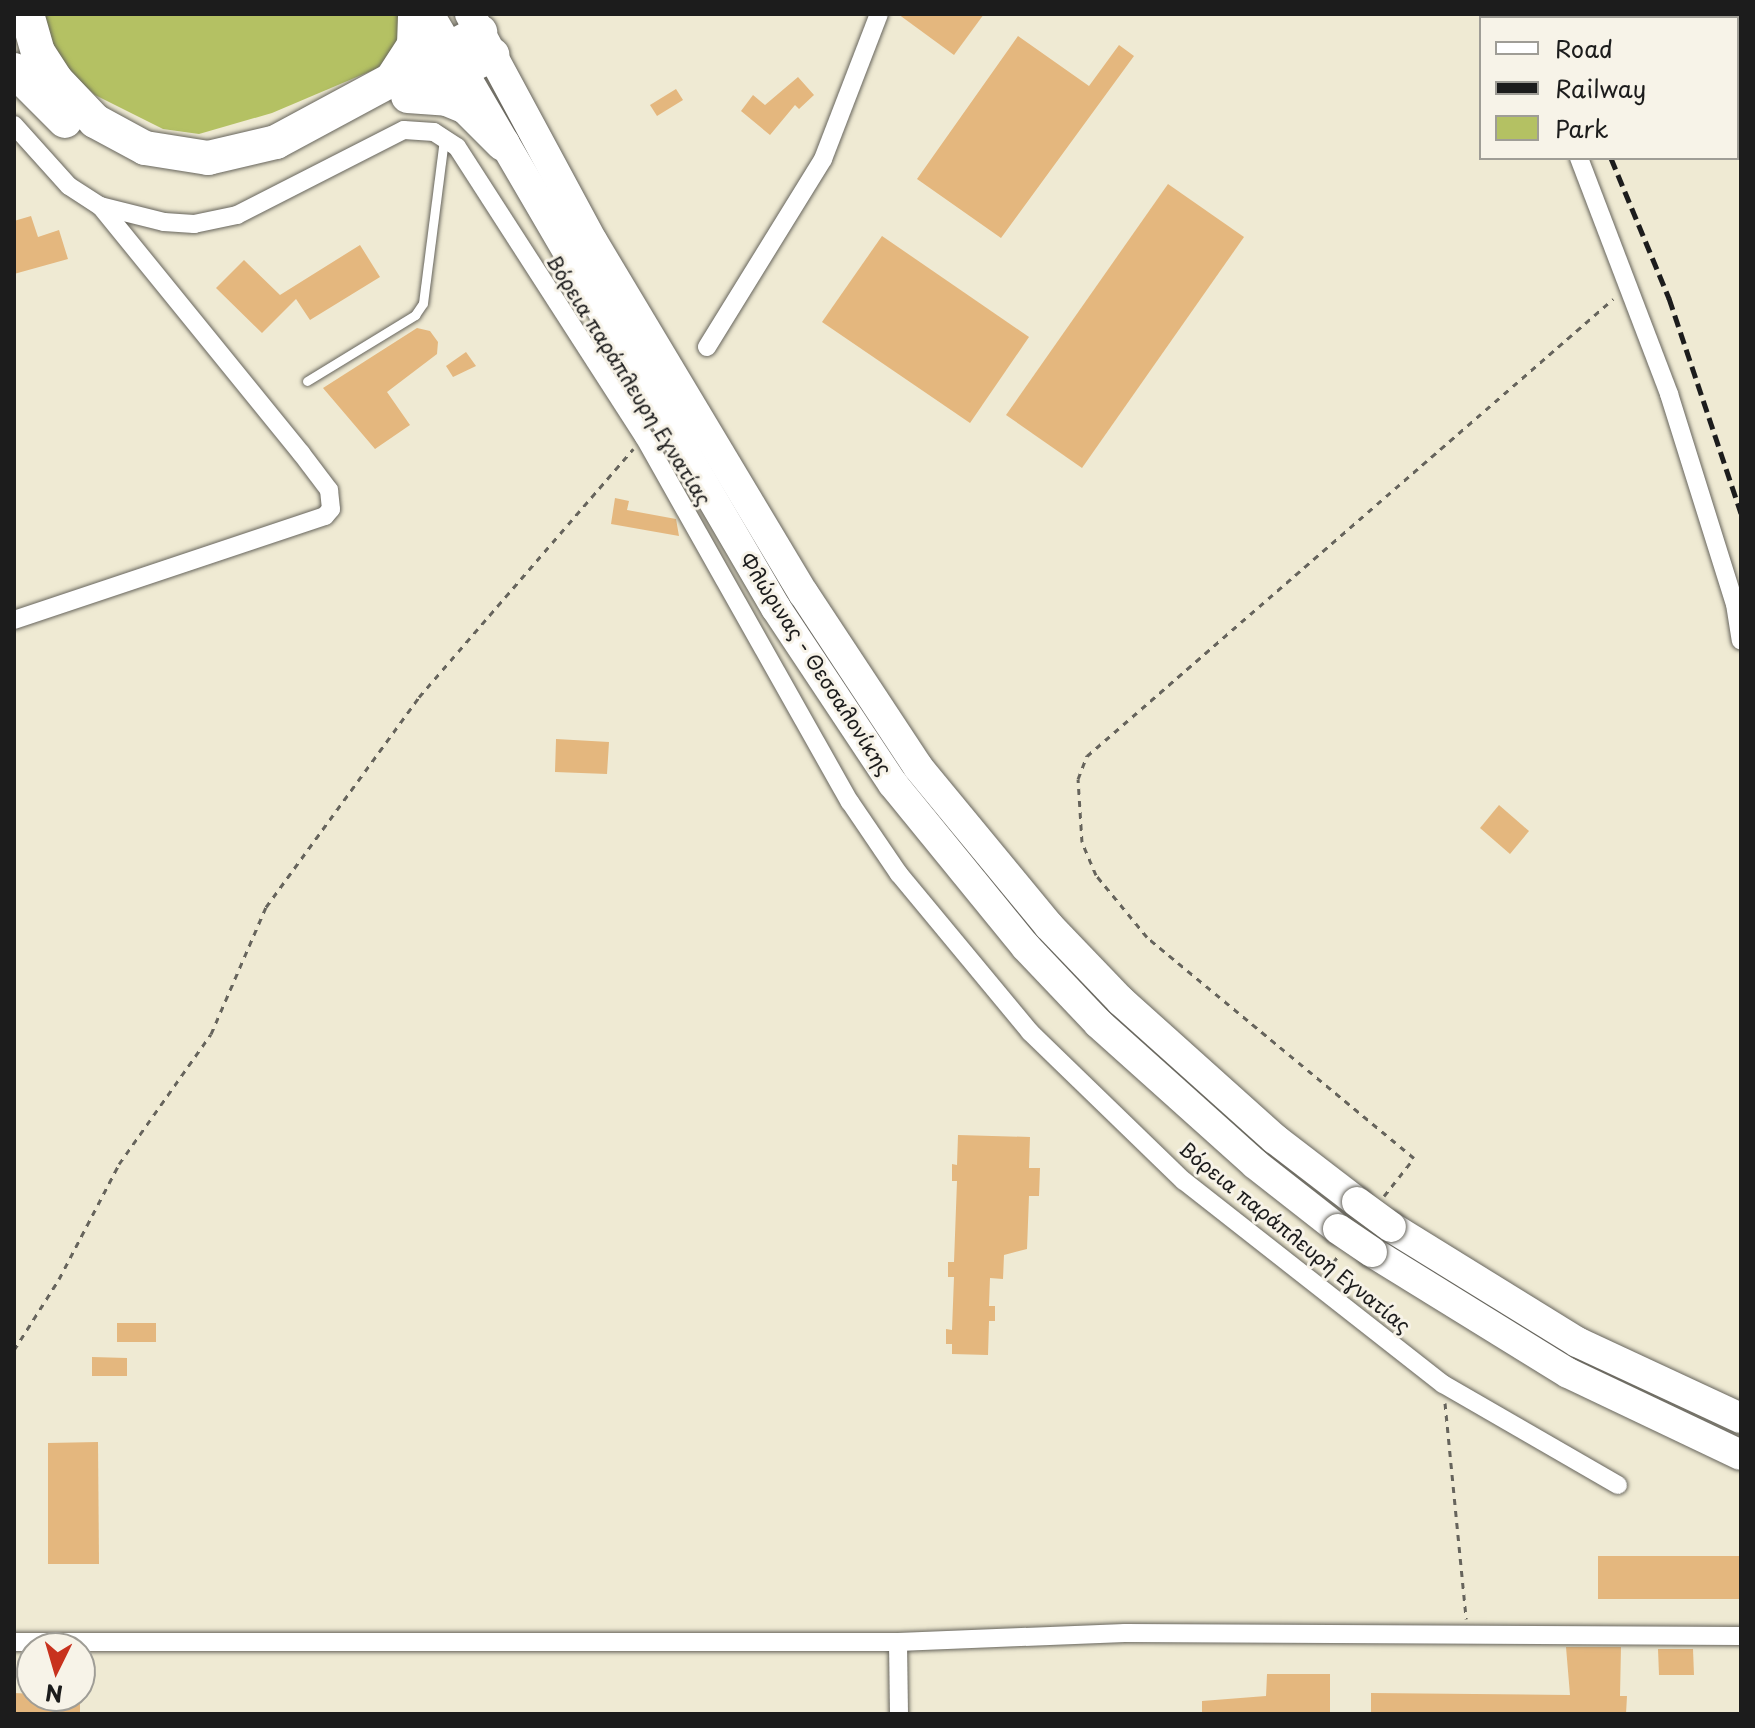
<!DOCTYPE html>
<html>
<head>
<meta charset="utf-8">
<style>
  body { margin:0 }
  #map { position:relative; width:1755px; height:1728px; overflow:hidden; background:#efead3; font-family:"Playpen Sans",sans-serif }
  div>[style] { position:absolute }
  .green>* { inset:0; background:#b4c163 }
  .building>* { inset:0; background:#e4b77e }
  .path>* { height:3px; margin-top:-1.5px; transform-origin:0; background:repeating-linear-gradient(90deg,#66645c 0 6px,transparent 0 12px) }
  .roads { filter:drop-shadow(0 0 2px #66645c) drop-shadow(0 0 2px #66645c) }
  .lane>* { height:9px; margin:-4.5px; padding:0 4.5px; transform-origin:4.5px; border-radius:4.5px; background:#fff }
  .street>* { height:18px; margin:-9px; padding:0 9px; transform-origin:9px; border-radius:9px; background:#fff }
  .secondary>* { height:26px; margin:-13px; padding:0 13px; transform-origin:13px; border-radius:13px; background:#fff }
  .primary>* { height:30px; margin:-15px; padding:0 15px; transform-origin:15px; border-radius:15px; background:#fff }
  .highway>* { height:34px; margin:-17px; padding:0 17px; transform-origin:17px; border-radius:17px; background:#fff }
  .rail>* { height:5px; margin-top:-2.5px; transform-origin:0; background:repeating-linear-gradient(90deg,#1c1c1c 0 12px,transparent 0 18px) }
  .bridges { filter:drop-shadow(0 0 2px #66645c) drop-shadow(0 0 2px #66645c) }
  .primary-bridge>* { height:30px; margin:-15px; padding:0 15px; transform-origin:15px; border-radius:15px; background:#fff }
  span { translate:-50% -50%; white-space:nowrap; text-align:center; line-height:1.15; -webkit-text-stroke:6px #f7f3e8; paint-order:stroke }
  .street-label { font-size:20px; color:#1c1c1c }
  .frame { position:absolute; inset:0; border:16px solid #1c1c1c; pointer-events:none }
  .legend { position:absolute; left:1479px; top:16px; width:260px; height:144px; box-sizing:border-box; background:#f7f3e8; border:2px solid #9f9d96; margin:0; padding:10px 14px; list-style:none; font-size:24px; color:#1c1c1c }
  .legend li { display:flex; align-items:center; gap:16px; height:40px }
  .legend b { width:40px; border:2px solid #9f9d96 }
  .north { position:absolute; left:16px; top:1632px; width:80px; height:80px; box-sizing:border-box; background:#f7f3e8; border:2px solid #9f9d96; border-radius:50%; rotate:185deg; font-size:22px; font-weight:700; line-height:32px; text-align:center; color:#1c1c1c }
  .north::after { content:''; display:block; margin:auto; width:28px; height:36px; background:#c8321e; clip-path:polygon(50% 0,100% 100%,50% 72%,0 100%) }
</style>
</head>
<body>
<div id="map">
  <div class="green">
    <i style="clip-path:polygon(36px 14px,398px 14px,400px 23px,395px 48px,378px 68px,272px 113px,199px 134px,163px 129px,95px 95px,64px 67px)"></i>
  </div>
  <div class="building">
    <i style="clip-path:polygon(898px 14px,984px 14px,954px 55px)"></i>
    <i style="clip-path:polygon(1018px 36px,1089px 86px,1119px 45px,1134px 56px,1001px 238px,917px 179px)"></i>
    <i style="clip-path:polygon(798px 77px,814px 95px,799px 109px,795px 105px,770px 135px,741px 111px,753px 95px,765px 105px)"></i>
    <i style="clip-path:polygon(676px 89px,683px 100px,657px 116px,650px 105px)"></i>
    <i style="clip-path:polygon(1168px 184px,1244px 237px,1082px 468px,1006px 415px)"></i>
    <i style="clip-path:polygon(31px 216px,38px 237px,59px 230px,68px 259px,14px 274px,14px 221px)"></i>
    <i style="clip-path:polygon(882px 236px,1029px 337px,970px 423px,822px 322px)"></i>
    <i style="clip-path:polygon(360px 245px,380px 277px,310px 320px,296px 299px,262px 333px,216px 288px,244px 260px,280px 295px)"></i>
    <i style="clip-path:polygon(417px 328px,430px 331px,438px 342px,437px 354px,387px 392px,410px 425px,375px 449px,323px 388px)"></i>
    <i style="clip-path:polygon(466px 352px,476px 366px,453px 377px,446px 366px)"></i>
    <i style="clip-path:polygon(615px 498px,629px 501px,627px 510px,676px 519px,679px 536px,611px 524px)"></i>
    <i style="clip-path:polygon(556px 739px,609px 742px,607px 774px,555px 772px)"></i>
    <i style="clip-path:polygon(1499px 805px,1529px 831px,1510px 854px,1480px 828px)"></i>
    <i style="clip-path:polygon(958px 1135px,1030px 1137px,1029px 1168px,1040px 1168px,1039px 1196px,1029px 1196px,1027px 1249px,1004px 1255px,1003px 1279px,990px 1278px,989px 1306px,995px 1306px,995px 1321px,989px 1321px,988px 1355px,952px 1354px,952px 1344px,946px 1344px,946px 1329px,952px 1330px,954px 1277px,948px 1277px,948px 1262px,954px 1262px,957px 1181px,952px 1181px,952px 1164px,957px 1165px)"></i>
    <i style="clip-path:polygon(117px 1323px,156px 1323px,156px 1342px,117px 1342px)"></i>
    <i style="clip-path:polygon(92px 1357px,127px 1358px,127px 1376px,92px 1376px)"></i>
    <i style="clip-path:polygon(98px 1442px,99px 1564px,48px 1564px,48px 1443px)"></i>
    <i style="clip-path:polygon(1598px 1556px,1741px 1556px,1741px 1599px,1598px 1599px)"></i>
    <i style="clip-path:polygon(1566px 1647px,1621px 1647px,1620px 1696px,1627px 1696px,1626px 1714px,1371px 1714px,1371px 1693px,1570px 1695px)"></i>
    <i style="clip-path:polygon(1658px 1649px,1693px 1649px,1694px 1675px,1659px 1675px)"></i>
    <i style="clip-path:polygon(1267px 1674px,1330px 1674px,1330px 1714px,1202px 1714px,1202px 1701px,1266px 1696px)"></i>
    <i style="clip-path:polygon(14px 1693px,80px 1696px,80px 1714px,14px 1714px)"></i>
  </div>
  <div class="path">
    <i style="left:1384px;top:1196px;width:48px;rotate:-51.7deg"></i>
    <i style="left:1414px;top:1158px;width:347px;rotate:-140.4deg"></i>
    <i style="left:1147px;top:937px;width:80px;rotate:-129.4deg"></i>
    <i style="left:1096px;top:875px;width:36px;rotate:-113deg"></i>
    <i style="left:1082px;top:842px;width:63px;rotate:-93.6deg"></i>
    <i style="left:1078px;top:779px;width:25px;rotate:-69deg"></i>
    <i style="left:1087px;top:756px;width:697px;rotate:-40.98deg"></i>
    <i style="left:1326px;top:1272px;width:20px;rotate:-53deg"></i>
    <i style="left:14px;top:1350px;width:84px;rotate:-57.6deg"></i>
    <i style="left:59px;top:1279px;width:130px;rotate:-62.4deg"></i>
    <i style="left:119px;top:1164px;width:159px;rotate:-54.7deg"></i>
    <i style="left:211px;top:1034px;width:138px;rotate:-66.6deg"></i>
    <i style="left:266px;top:907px;width:260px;rotate:-53.9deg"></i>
    <i style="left:419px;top:697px;width:328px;rotate:-49.2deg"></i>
    <i style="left:1445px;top:1403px;width:217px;rotate:84.4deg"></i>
  </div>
  <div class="roads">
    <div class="lane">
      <i style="left:307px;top:381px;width:127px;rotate:-31.4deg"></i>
      <i style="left:415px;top:315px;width:14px;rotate:-56deg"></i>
      <i style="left:423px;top:303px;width:164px;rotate:-82.7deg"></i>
    </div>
    <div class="street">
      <i style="left:1507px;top:14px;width:5px;rotate:53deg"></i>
      <i style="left:14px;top:125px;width:82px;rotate:48deg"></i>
      <i style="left:69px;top:186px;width:37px;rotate:33deg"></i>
      <i style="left:100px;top:206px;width:66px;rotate:14deg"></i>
      <i style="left:164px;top:222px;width:30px;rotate:4deg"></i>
      <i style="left:194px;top:224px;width:44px;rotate:-11.8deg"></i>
      <i style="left:237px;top:215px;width:187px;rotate:-27deg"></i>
      <i style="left:404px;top:130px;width:30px;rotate:4deg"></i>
      <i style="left:434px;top:132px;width:27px;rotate:33deg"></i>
      <i style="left:457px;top:147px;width:345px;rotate:57.2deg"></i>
      <i style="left:644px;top:437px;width:419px;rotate:60.6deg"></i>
      <i style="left:850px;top:802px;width:87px;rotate:55.8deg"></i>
      <i style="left:899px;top:874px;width:205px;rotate:50.3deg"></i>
      <i style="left:1030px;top:1032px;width:214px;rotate:44.1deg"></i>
      <i style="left:1184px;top:1181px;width:329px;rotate:38.1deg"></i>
      <i style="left:1443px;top:1384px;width:202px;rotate:30deg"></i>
      <i style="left:1579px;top:158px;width:253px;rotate:69.1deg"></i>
      <i style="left:1669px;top:394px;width:220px;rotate:72.6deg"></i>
      <i style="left:1735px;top:604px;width:37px;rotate:81deg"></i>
      <i style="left:707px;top:347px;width:221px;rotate:-58.3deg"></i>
      <i style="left:823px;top:159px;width:155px;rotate:-68.9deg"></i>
      <i style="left:14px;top:620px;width:328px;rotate:-18.5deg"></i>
      <i style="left:325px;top:516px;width:9px;rotate:-49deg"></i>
      <i style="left:331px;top:509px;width:19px;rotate:-96deg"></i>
      <i style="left:329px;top:490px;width:46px;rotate:-127.1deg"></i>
      <i style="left:301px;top:453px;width:318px;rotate:-129.1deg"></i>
      <i style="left:14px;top:1642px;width:884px"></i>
      <i style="left:898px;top:1642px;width:227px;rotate:-2.3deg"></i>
      <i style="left:1125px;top:1633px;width:616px;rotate:0.28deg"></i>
      <i style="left:898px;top:1642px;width:72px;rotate:89.2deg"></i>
    </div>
    <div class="secondary">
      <i style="left:1649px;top:14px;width:6px;rotate:45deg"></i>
      <i style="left:1737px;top:92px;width:5px;rotate:37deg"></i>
    </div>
    <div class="primary">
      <i style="left:429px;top:14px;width:688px;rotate:59.71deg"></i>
      <i style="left:776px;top:608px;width:211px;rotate:56.4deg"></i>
      <i style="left:893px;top:784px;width:210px;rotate:50.8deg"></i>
      <i style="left:1026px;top:947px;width:105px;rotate:46.5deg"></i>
      <i style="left:1098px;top:1023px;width:211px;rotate:41.9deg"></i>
      <i style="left:1255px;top:1164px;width:105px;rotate:38.1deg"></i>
      <i style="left:470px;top:14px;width:259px;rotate:61.7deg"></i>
      <i style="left:593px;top:242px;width:410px;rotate:59.1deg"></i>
      <i style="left:804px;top:594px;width:207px;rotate:56.6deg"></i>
      <i style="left:918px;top:767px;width:206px;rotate:50.5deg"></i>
      <i style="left:1049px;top:926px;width:104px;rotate:46.2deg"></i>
      <i style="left:1121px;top:1001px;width:207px;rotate:41.9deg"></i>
      <i style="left:1275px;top:1139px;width:103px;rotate:37.5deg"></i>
      <i style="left:1391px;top:1227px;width:219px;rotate:31.7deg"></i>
      <i style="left:1577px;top:1342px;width:181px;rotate:24.9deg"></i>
      <i style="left:1372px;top:1252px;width:230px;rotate:31.7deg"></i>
      <i style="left:1568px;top:1373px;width:191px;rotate:25.4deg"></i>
    </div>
    <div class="highway">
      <i style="left:27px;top:14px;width:40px;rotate:74deg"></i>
      <i style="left:38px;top:52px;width:33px;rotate:57deg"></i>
      <i style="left:56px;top:80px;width:57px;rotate:46.4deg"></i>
      <i style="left:95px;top:121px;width:57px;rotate:28.4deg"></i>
      <i style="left:145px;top:148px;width:64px;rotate:9deg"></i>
      <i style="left:208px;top:158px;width:70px;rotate:-13.2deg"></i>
      <i style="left:276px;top:142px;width:232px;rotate:-28.3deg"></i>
      <i style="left:14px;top:70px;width:72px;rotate:45deg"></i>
      <i style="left:392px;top:79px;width:40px;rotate:-57.1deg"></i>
      <i style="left:414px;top:45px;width:31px;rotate:-88deg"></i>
      <i style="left:412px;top:93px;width:89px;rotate:-25.4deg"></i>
      <i style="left:408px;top:96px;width:39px;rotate:4deg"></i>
      <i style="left:447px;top:99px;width:21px;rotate:23deg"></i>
      <i style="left:466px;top:107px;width:52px;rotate:45deg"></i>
    </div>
  </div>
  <div class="rail">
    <i style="left:1542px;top:14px;width:4px;rotate:63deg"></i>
    <i style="left:1611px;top:158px;width:152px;rotate:67.5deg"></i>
    <i style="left:1669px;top:298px;width:227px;rotate:71.5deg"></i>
  </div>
  <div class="bridges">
    <div class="primary-bridge">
      <i style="left:1357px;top:1202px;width:42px;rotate:36.3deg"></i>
      <i style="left:1338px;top:1229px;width:41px;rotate:34.1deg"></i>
    </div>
  </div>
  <div class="street-label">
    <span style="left:629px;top:380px;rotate:58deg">Βόρεια παράπλευρη Εγνατίας</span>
    <span style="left:816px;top:664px;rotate:57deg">Φλώρινας - Θεσσαλονίκης</span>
    <span style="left:1295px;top:1237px;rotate:39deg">Βόρεια παράπλευρη Εγνατίας</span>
  </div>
  <div class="frame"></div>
  <ul class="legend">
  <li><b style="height:10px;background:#fff"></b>Road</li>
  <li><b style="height:10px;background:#1c1c1c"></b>Railway</li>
  <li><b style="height:22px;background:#b4c163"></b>Park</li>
  </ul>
  <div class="north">N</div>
</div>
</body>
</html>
